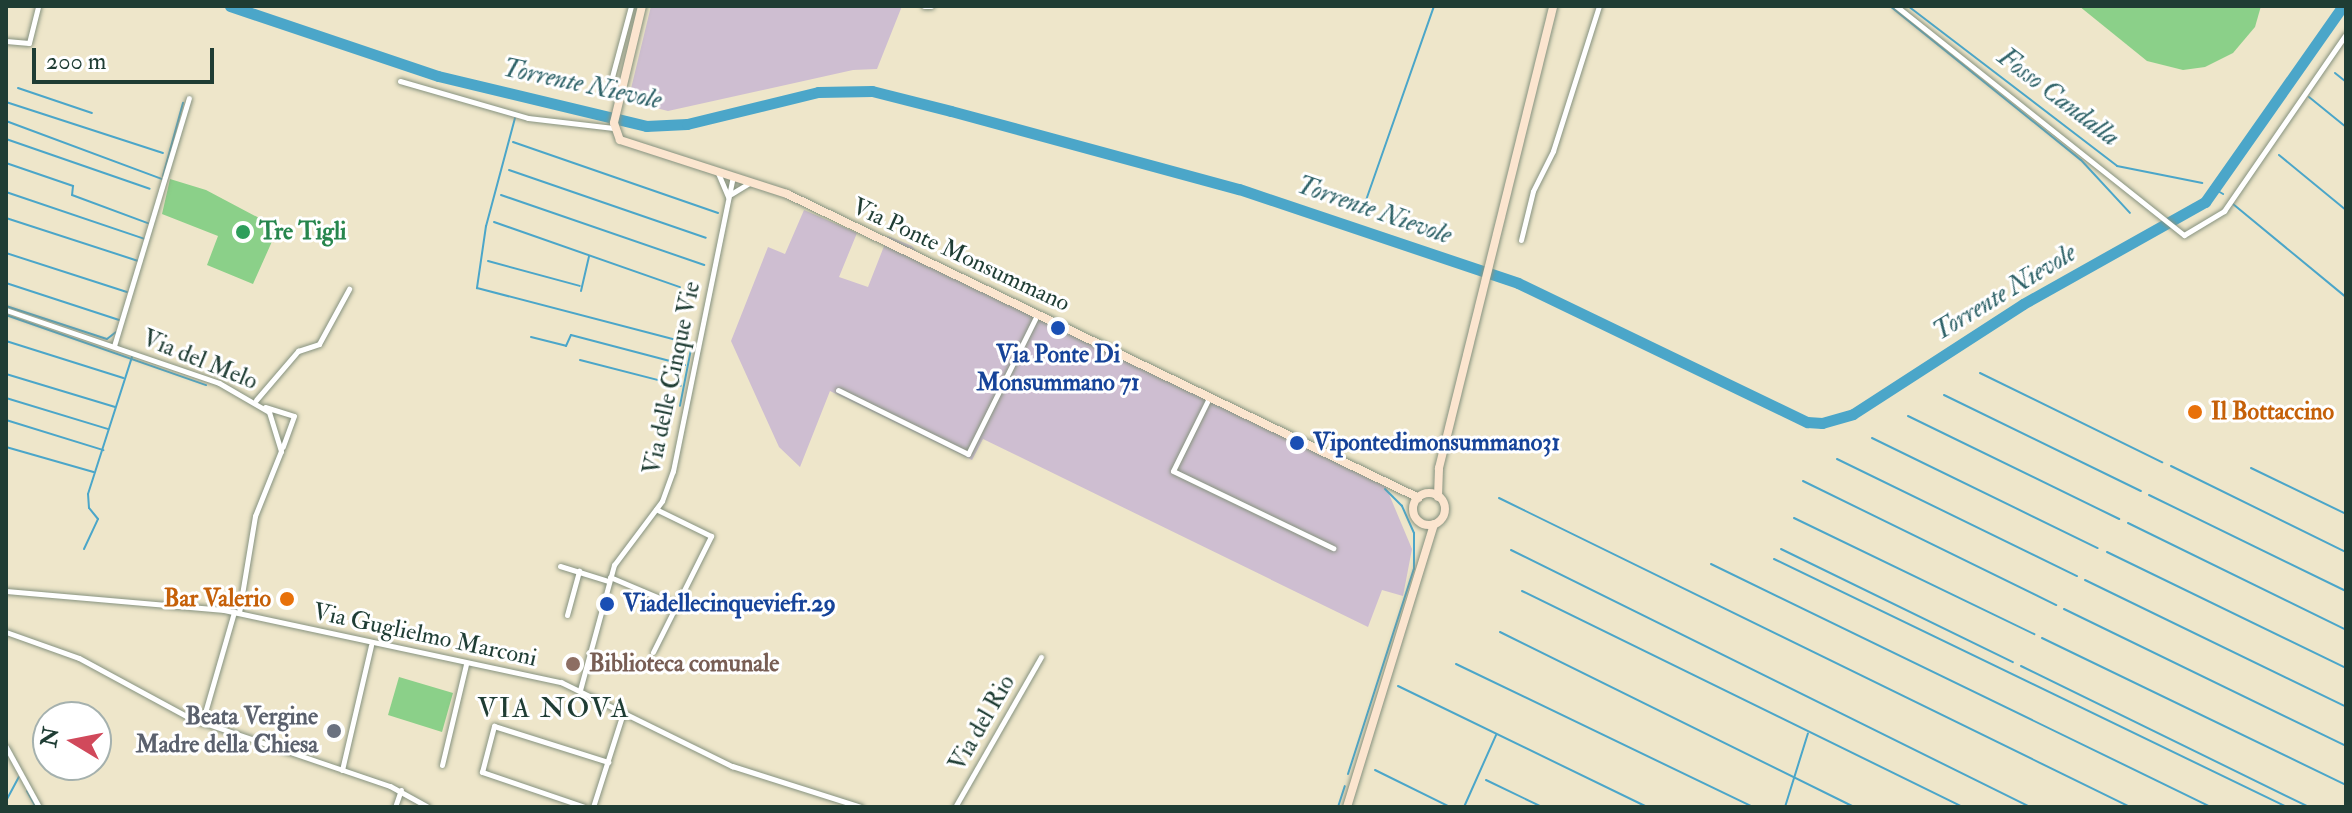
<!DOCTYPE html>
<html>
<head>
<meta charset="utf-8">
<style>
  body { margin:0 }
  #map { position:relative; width:2352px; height:813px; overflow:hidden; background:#eee6ca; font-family:"IM FELL Double Pica",serif }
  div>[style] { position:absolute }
  .industrial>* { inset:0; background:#cebed1 }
  .green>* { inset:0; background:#8bd089 }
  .stream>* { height:2px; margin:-1px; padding:0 1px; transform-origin:1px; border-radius:1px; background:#4ba6c9 }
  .river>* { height:11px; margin:-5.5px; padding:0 5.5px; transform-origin:5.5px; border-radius:5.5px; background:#4ba6c9 }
  .roads { filter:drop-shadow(0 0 2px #86927f) drop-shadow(0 0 2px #86927f) }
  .street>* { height:5px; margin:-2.5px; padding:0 2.5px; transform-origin:2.5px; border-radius:2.5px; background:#fff }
  .secondary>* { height:8px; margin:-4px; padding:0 4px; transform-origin:4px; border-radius:4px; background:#fbe5cf }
  .secondary>.ring { margin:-4px; padding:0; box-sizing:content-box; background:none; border:8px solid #fbe5cf; border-radius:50% }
  .dots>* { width:22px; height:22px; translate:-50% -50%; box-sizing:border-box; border:4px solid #fff; border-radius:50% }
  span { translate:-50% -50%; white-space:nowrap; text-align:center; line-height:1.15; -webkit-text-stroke:6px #fff; paint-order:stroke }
  .leisure-label { font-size:24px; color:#27864d; font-weight:700 }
  .left { translate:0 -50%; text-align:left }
  .street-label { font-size:24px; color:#1f3d34 }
  .transit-label { font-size:24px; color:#164399; font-weight:700 }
  .food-label { font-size:24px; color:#c56008; font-weight:700 }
  .right { translate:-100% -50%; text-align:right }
  .education-label { font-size:24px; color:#785e54; font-weight:700 }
  .worship-label { font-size:24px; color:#5b616d; font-weight:700 }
  .water-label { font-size:26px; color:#2e6268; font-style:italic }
  .quarter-label { font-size:28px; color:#1f3d34; letter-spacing:2px }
  .frame { position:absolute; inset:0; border:8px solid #1f3d34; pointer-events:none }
  .north { position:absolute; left:32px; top:701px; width:80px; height:80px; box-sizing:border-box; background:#fff; border:2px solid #a5b1ae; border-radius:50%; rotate:280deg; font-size:22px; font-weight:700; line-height:32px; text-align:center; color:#1f3d34 }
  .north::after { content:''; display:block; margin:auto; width:28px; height:36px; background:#d1495b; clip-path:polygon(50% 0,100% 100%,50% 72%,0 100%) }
  .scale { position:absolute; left:32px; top:48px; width:182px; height:36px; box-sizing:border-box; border:4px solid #1f3d34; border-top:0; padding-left:10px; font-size:24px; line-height:28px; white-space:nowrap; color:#1f3d34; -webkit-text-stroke:6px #fff; paint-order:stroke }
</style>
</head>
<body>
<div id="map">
  <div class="industrial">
    <i style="clip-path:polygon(651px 6px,902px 6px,877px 69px,853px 70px,668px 111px,628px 101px)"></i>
    <i style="clip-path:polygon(804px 210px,857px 233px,839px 277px,868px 287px,888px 236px,912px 246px,926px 262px,1386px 487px,1412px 549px,1403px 596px,1382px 590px,1368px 627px,983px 439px,972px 460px,830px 391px,800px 467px,779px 447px,731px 341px,768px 247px,785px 254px)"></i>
  </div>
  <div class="green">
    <i style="clip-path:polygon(2079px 6px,2261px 6px,2255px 27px,2233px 53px,2205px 67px,2183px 70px,2147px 61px)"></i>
    <i style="clip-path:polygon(170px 179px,206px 190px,278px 228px,253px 284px,207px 265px,218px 236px,162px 214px)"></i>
    <i style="clip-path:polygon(399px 677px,453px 693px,442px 732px,388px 715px)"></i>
  </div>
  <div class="stream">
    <i style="left:1890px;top:6px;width:245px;rotate:38.9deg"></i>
    <i style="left:2081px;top:160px;width:72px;rotate:47.2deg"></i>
    <i style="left:1908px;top:6px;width:263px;rotate:37.4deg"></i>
    <i style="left:2117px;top:166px;width:87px;rotate:11.3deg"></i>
    <i style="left:2335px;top:73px;width:14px;rotate:39deg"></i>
    <i style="left:6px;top:82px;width:12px;rotate:90deg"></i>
    <i style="left:18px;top:88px;width:78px;rotate:18.7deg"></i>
    <i style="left:2309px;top:97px;width:48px;rotate:39deg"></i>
    <i style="left:6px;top:102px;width:165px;rotate:18deg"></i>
    <i style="left:515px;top:118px;width:112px;rotate:105deg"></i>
    <i style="left:486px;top:226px;width:63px;rotate:98.3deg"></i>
    <i style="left:477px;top:288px;width:222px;rotate:14.6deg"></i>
    <i style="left:692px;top:344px;width:63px;rotate:101deg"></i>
    <i style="left:6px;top:121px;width:166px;rotate:20.4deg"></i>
    <i style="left:6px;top:139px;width:152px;rotate:19.1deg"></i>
    <i style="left:513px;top:142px;width:217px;rotate:19.1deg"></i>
    <i style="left:2279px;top:155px;width:87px;rotate:39.4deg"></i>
    <i style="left:6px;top:163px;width:71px;rotate:18.9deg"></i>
    <i style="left:73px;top:186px;width:9px;rotate:96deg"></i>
    <i style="left:72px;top:195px;width:83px;rotate:20.4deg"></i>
    <i style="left:509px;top:170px;width:208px;rotate:19deg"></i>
    <i style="left:163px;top:176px;width:76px;rotate:-74.7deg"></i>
    <i style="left:2211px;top:187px;width:14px;rotate:30deg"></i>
    <i style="left:6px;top:192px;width:147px;rotate:18.7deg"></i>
    <i style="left:501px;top:195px;width:215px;rotate:19deg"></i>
    <i style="left:2233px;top:204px;width:146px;rotate:39.5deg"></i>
    <i style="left:1364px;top:206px;width:212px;rotate:-70.7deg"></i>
    <i style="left:6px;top:218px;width:139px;rotate:18deg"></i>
    <i style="left:494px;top:222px;width:197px;rotate:19.3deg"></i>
    <i style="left:6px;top:253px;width:127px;rotate:17.9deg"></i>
    <i style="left:488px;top:261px;width:95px;rotate:15.2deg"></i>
    <i style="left:6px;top:283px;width:119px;rotate:18.1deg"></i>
    <i style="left:581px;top:291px;width:36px;rotate:-77deg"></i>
    <i style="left:6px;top:306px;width:106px;rotate:18.1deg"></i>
    <i style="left:107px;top:339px;width:11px;rotate:-38deg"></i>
    <i style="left:6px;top:315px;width:212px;rotate:19.3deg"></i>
    <i style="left:531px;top:337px;width:36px;rotate:14deg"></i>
    <i style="left:566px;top:346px;width:12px;rotate:-66deg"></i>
    <i style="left:571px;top:335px;width:118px;rotate:14.7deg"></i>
    <i style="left:6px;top:341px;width:123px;rotate:17.5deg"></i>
    <i style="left:580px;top:360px;width:104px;rotate:14.4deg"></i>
    <i style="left:1980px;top:373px;width:203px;rotate:26.1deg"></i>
    <i style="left:6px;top:374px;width:114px;rotate:16.8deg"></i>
    <i style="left:1944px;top:395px;width:219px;rotate:26deg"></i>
    <i style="left:6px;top:398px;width:107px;rotate:16.9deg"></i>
    <i style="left:1908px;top:416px;width:235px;rotate:26deg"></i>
    <i style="left:6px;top:420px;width:102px;rotate:17.2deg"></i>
    <i style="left:1872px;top:438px;width:251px;rotate:26deg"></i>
    <i style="left:6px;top:447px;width:91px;rotate:16deg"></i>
    <i style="left:1837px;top:459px;width:267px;rotate:26deg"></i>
    <i style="left:2171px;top:466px;width:195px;rotate:26.2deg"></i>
    <i style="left:2251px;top:468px;width:106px;rotate:25.8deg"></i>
    <i style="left:1803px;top:481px;width:282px;rotate:26.1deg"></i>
    <i style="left:2149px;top:495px;width:219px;rotate:26deg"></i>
    <i style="left:1499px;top:498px;width:703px;rotate:26.09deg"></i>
    <i style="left:1794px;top:518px;width:267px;rotate:25.8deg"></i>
    <i style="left:2128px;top:523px;width:243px;rotate:26.1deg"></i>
    <i style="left:84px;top:549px;width:33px;rotate:-65deg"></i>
    <i style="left:98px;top:519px;width:14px;rotate:-129deg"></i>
    <i style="left:89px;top:508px;width:14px;rotate:-94deg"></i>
    <i style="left:88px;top:494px;width:144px;rotate:-72.2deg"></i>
    <i style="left:1781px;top:549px;width:258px;rotate:26deg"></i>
    <i style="left:1511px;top:550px;width:579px;rotate:26.34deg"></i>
    <i style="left:2107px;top:552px;width:266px;rotate:25.9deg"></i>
    <i style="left:1774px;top:559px;width:570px;rotate:25.8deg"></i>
    <i style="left:1711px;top:564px;width:556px;rotate:25.92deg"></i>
    <i style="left:2085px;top:580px;width:290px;rotate:25.9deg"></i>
    <i style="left:1522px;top:591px;width:490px;rotate:26.1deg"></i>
    <i style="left:2064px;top:609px;width:314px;rotate:25.9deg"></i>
    <i style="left:1500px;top:632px;width:395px;rotate:26.3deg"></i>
    <i style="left:2042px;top:638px;width:338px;rotate:25.8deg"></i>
    <i style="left:1456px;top:664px;width:330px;rotate:25.7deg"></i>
    <i style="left:2021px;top:666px;width:321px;rotate:26.1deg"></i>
    <i style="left:1398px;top:686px;width:277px;rotate:25.9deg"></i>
    <i style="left:1375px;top:770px;width:84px;rotate:26.3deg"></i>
    <i style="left:1348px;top:774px;width:215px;rotate:-72.2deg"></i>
    <i style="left:1414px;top:569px;width:36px;rotate:-90deg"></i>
    <i style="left:1414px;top:533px;width:30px;rotate:-114deg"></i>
    <i style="left:1402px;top:506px;width:24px;rotate:-135deg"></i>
    <i style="left:1486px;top:780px;width:62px;rotate:25.7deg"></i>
    <i style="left:27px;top:791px;width:18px;rotate:61deg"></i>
    <i style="left:6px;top:801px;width:27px;rotate:-62deg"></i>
    <i style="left:1338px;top:807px;width:22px;rotate:-72deg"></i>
    <i style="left:1464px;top:807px;width:79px;rotate:-66deg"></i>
    <i style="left:1785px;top:807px;width:77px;rotate:-72.7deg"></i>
  </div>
  <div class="river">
    <i style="left:230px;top:6px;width:219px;rotate:18.6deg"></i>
    <i style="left:438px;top:76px;width:214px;rotate:13.5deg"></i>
    <i style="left:646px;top:126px;width:41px;rotate:-2.8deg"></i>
    <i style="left:687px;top:124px;width:135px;rotate:-13.7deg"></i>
    <i style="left:818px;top:92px;width:54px;rotate:-1.1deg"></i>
    <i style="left:872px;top:91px;width:81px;rotate:14.2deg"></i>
    <i style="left:951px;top:111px;width:298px;rotate:15.2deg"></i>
    <i style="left:1239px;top:189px;width:294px;rotate:18.6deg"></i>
    <i style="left:1518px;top:283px;width:321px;rotate:25.7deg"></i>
    <i style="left:1807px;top:422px;width:15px;rotate:4deg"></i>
    <i style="left:1822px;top:423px;width:32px;rotate:-16deg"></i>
    <i style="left:1853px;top:414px;width:202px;rotate:-32.9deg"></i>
    <i style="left:2023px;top:304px;width:209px;rotate:-29.3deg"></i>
    <i style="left:2205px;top:202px;width:240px;rotate:-54.9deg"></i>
  </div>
  <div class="roads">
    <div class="street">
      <i style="left:924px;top:6px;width:7px"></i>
      <i style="left:1896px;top:6px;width:368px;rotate:38.5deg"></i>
      <i style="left:2184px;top:235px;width:47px;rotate:-31deg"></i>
      <i style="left:2224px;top:211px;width:215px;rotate:-55.4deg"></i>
      <i style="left:6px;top:41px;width:23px;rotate:5deg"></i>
      <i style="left:29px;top:43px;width:38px;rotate:-76deg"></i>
      <i style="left:612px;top:77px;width:73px;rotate:-75deg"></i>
      <i style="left:400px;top:81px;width:133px;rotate:16.1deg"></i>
      <i style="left:528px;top:118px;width:86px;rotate:6.7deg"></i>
      <i style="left:718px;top:173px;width:26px;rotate:67deg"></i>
      <i style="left:731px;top:194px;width:21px;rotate:-31deg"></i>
      <i style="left:1521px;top:240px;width:50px;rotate:-76.2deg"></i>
      <i style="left:1533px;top:191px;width:45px;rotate:-63.4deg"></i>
      <i style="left:1553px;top:151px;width:152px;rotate:-72.4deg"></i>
      <i style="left:6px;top:310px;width:225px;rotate:18.9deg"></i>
      <i style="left:219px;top:383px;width:58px;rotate:30.1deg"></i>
      <i style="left:269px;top:412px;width:41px;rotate:72.9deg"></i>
      <i style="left:281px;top:451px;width:70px;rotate:111.8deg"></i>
      <i style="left:255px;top:516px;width:98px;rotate:99.4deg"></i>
      <i style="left:114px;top:346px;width:259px;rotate:-73.2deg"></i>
      <i style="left:838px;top:390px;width:145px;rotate:26.2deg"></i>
      <i style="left:968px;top:454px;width:157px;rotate:-63.6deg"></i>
      <i style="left:1209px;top:398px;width:81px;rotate:116.3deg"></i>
      <i style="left:1173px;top:471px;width:178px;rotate:25.7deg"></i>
      <i style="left:256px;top:400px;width:65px;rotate:-49.4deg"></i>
      <i style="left:298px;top:351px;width:22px;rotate:-18deg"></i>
      <i style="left:319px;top:344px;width:63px;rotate:-61.4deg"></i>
      <i style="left:265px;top:407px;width:30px;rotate:17deg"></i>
      <i style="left:294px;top:416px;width:33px;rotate:110deg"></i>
      <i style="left:560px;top:566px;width:50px;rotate:17.4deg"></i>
      <i style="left:610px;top:577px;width:72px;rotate:23deg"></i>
      <i style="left:6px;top:591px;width:219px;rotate:5deg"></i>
      <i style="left:224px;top:610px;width:345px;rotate:12.1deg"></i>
      <i style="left:561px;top:682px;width:191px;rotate:26.2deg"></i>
      <i style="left:732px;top:766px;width:135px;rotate:17.6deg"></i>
      <i style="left:567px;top:615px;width:46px;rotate:-74.7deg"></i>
      <i style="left:6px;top:632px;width:77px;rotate:19.6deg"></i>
      <i style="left:79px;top:658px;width:126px;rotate:28.4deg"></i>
      <i style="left:190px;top:718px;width:211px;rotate:18.8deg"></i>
      <i style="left:390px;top:786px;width:43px;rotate:28.9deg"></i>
      <i style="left:653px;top:652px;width:130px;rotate:-63.4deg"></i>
      <i style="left:711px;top:536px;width:61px;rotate:-153.9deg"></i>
      <i style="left:580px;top:690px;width:130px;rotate:-74.8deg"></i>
      <i style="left:614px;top:565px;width:80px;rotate:-53.1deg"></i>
      <i style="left:662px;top:501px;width:32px;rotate:-70deg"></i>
      <i style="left:673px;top:471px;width:301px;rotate:-78.5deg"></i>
      <i style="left:202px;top:723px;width:116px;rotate:-73.9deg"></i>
      <i style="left:6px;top:747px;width:68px;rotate:61.2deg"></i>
      <i style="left:442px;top:765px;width:104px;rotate:-76.6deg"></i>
      <i style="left:342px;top:770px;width:128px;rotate:-76.9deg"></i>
      <i style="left:395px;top:807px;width:18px;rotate:-71deg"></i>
      <i style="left:585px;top:807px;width:109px;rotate:-161.2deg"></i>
      <i style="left:482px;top:772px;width:48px;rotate:-75.4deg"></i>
      <i style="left:494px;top:726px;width:120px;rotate:17.5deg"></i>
      <i style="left:593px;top:807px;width:99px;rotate:-72.3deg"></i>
      <i style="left:955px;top:807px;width:173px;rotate:-60.2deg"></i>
    </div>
    <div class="secondary">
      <i style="left:642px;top:6px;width:120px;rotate:103.5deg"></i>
      <i style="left:614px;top:123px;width:18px;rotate:71deg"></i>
      <i style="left:620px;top:140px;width:176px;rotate:17.9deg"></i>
      <i style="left:787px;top:194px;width:701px;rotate:25.69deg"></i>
      <i class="ring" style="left:1413px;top:493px;width:24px;height:24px"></i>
      <i style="left:1438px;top:497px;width:29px;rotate:-88deg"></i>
      <i style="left:1439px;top:468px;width:476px;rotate:-76.1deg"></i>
      <i style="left:1347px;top:807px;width:296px;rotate:-72.9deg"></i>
    </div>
  </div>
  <div class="dots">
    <i style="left:243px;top:232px;background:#2e9e5b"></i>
    <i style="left:1058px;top:328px;background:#1a4fb4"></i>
    <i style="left:2195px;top:412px;background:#e8710a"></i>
    <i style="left:1297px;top:443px;background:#1a4fb4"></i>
    <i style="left:287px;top:599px;background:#e8710a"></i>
    <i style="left:607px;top:604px;background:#1a4fb4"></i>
    <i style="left:573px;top:664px;background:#8d6e63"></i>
    <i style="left:334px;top:731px;background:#6b7280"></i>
  </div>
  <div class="leisure-label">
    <span class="left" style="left:259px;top:232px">Tre Tigli</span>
  </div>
  <div class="street-label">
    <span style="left:961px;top:255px;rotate:25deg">Via Ponte Monsummano</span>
    <span style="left:200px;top:360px;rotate:22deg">Via del Melo</span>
    <span style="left:672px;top:378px;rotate:-78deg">Via delle Cinque Vie</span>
    <span style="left:425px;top:635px;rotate:12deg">Via Guglielmo Marconi</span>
    <span style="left:982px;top:723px;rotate:-60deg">Via del Rio</span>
  </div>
  <div class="transit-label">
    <span style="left:1058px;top:369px">Via Ponte Di<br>Monsummano 71</span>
    <span class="left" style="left:1313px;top:443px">Vipontedimonsummano31</span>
    <span class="left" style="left:623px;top:604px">Viadellecinqueviefr.29</span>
  </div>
  <div class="food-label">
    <span class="left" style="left:2211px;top:412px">Il Bottaccino</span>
    <span class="right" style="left:271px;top:599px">Bar Valerio</span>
  </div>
  <div class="education-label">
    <span class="left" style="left:589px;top:664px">Biblioteca comunale</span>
  </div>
  <div class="worship-label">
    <span class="right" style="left:318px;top:731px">Beata Vergine<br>Madre della Chiesa</span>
  </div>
  <div class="water-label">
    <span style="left:582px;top:85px;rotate:12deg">Torrente Nievole</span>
    <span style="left:2058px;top:98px;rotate:37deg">Fosso Candalla</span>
    <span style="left:1374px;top:211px;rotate:19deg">Torrente Nievole</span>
    <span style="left:2005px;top:293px;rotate:-31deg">Torrente Nievole</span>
  </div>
  <div class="quarter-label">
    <span style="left:554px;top:709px">VIA NOVA</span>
  </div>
  <div class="frame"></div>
  <div class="north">N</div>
  <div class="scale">200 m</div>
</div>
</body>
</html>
